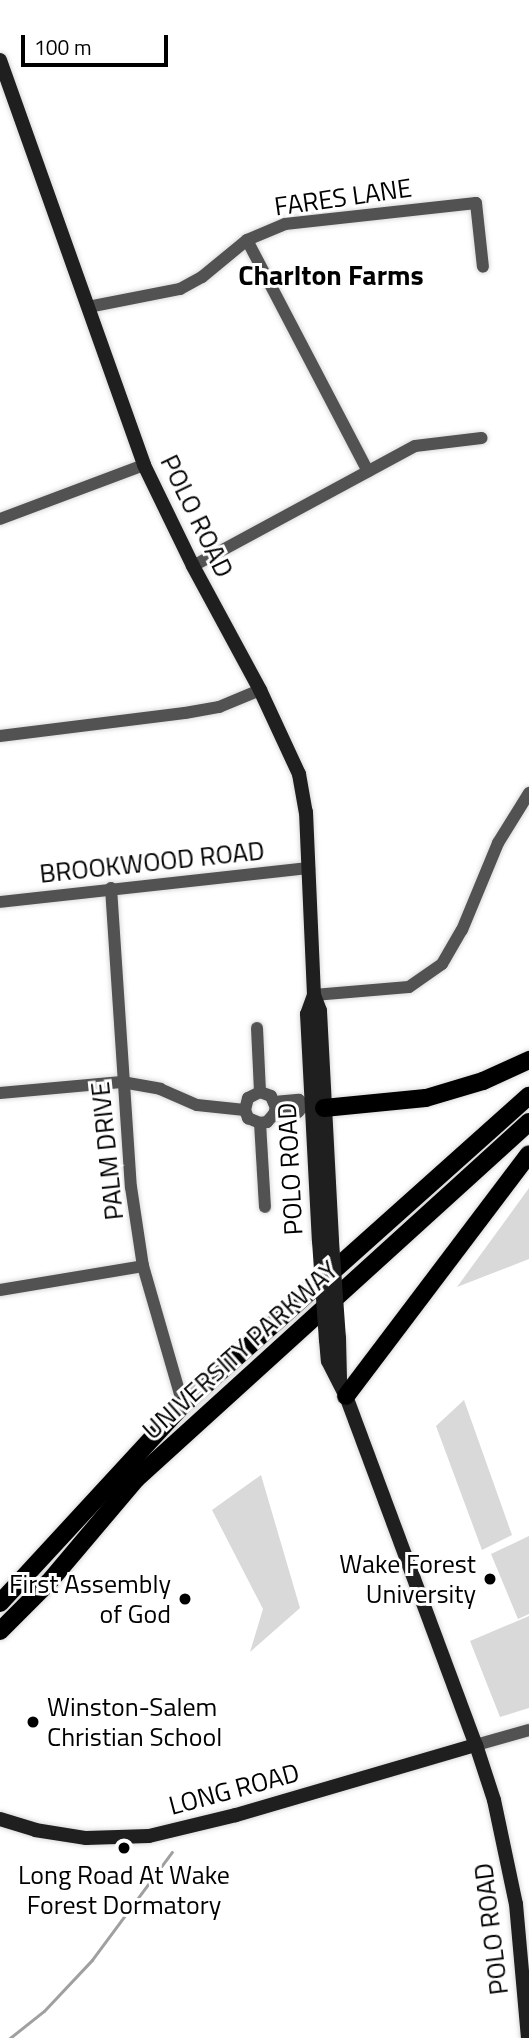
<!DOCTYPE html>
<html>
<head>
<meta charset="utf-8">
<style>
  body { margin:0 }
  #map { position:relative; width:529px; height:2038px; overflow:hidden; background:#fff; font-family:"Titillium Web",sans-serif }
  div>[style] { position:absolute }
  .green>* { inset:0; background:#d9d9d9 }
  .stream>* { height:2.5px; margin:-1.25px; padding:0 1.25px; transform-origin:1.25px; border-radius:1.25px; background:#a0a0a0 }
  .roads { filter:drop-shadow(0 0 2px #dbdbdb) drop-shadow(0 0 2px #dbdbdb) }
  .street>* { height:12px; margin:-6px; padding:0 6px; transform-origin:6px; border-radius:6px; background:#525252 }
  .secondary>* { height:14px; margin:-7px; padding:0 7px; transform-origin:7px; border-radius:7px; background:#1f1f1f }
  .primary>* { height:18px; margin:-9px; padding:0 9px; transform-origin:9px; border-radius:9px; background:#000 }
  .secondary-bridge>* { height:14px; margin:-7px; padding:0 7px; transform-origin:7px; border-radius:7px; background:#1f1f1f }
  .dots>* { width:19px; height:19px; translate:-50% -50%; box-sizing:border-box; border:4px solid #fff; border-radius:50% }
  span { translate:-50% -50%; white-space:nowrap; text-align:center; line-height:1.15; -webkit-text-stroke:6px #fff; paint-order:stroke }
  .street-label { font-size:26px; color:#000 }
  .poi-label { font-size:26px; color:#000 }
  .right { translate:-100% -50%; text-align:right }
  .left { translate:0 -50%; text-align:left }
  .neighbourhood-label { font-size:28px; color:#000; font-weight:700 }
  .scale { position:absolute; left:21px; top:35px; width:147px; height:32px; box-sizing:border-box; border:4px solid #000; border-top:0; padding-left:9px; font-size:21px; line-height:24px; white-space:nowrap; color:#000; -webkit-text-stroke:5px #fff; paint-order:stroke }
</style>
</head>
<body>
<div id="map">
  <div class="green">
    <i style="clip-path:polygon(529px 1188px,529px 1259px,457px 1287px)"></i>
    <i style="clip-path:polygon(464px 1400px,512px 1535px,482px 1550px,436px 1426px)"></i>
    <i style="clip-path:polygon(261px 1475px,300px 1608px,250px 1652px,263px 1609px,212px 1510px)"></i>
    <i style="clip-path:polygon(529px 1536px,529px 1614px,518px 1619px,491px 1554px)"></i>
    <i style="clip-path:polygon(529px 1616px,529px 1708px,500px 1717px,470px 1641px)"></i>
  </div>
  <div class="stream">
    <i style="left:10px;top:2038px;width:43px;rotate:-38.5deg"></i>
    <i style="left:44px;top:2011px;width:70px;rotate:-46.7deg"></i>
    <i style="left:92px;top:1960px;width:134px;rotate:-53.5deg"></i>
  </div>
  <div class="roads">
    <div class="street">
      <i style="left:247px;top:240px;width:261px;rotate:62.4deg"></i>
      <i style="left:88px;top:307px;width:94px;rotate:-11.1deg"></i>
      <i style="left:180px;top:289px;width:25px;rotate:-29deg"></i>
      <i style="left:202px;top:277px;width:58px;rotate:-39.4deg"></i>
      <i style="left:247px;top:240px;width:41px;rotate:-22.8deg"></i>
      <i style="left:285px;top:224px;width:192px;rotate:-6.3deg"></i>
      <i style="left:476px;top:203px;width:64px;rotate:83.8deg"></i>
      <i style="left:0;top:519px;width:154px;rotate:-20.6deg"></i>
      <i style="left:193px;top:566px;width:252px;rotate:-28.4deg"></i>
      <i style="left:415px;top:446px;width:67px;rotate:-6.8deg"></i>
      <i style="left:0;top:736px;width:186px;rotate:-7.1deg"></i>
      <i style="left:185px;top:713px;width:35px;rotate:-10deg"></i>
      <i style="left:219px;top:707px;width:44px;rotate:-22.5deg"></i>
      <i style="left:111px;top:888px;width:300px;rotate:86.2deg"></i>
      <i style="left:131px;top:1187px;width:80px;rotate:81.4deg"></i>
      <i style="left:143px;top:1266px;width:145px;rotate:73.9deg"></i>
      <i style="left:0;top:902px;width:311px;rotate:-6.3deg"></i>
      <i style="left:314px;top:995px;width:95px;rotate:-4.8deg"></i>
      <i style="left:409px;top:987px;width:40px;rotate:-34.9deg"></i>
      <i style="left:442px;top:964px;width:39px;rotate:-60deg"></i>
      <i style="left:462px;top:930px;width:94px;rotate:-67.5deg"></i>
      <i style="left:498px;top:843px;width:59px;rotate:-58.2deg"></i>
      <i style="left:257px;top:1028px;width:64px;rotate:87.3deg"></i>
      <i style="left:0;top:1093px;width:122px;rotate:-5.2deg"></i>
      <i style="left:122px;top:1082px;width:39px;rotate:10deg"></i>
      <i style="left:160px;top:1089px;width:40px;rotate:23.4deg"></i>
      <i style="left:197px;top:1105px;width:48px;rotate:5.9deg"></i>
      <i style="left:274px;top:1102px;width:25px;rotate:-5deg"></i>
      <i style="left:299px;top:1100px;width:7px;rotate:45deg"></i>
      <i style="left:274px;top:1114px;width:6px;rotate:-72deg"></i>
      <i style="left:276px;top:1108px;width:13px;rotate:-113deg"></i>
      <i style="left:271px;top:1096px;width:12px;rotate:-160deg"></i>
      <i style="left:260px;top:1092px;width:13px;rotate:153deg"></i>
      <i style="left:248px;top:1098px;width:12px;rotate:104deg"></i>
      <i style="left:245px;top:1110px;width:9px;rotate:69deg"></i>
      <i style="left:248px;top:1118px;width:13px;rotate:23deg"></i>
      <i style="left:260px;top:1123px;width:7px;rotate:-8deg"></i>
      <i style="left:267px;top:1122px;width:11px;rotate:-49deg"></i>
      <i style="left:274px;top:1114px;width:24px;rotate:-5deg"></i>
      <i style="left:298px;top:1112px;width:9px;rotate:-49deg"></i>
      <i style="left:304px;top:1105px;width:7px"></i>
      <i style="left:260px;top:1123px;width:84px;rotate:86.6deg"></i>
      <i style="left:0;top:1290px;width:145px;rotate:-9.5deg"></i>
      <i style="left:476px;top:1745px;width:55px;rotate:-15.8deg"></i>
    </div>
    <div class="secondary">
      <i style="left:0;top:60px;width:430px;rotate:70.4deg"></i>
      <i style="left:144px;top:465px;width:112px;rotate:64.1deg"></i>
      <i style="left:193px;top:566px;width:141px;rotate:61.6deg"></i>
      <i style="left:260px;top:690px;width:93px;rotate:65.1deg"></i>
      <i style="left:299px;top:774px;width:39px;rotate:80deg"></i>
      <i style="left:306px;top:812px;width:183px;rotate:87.5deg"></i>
      <i style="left:314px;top:995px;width:17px;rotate:69deg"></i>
      <i style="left:320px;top:1011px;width:230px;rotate:87deg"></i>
      <i style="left:314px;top:995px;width:20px;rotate:110deg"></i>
      <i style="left:307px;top:1014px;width:227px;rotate:87deg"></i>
      <i style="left:339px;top:1338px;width:42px;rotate:88.6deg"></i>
      <i style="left:326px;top:1340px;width:21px;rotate:85deg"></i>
      <i style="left:328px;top:1361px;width:39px;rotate:63deg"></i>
      <i style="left:346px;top:1396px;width:372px;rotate:69.6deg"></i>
      <i style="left:476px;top:1745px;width:58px;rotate:71.9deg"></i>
      <i style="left:494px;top:1800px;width:106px;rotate:78.1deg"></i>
      <i style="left:516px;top:1904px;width:135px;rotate:84.9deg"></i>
      <i style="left:0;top:1819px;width:37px;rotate:17deg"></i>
      <i style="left:35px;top:1830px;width:52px;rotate:8.9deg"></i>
      <i style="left:86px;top:1838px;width:63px;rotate:-1.8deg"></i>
      <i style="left:149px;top:1836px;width:89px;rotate:-13.6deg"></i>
      <i style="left:236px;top:1815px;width:250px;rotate:-16.3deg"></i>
    </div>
    <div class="primary">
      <i style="left:324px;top:1108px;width:102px;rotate:-5.6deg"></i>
      <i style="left:426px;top:1098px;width:59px;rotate:-16.6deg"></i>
      <i style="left:483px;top:1081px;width:51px;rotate:-24.5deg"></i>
      <i style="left:346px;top:1396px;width:303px;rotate:-52.9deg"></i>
      <i style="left:0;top:1603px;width:270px;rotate:-47.3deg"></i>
      <i style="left:183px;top:1405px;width:464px;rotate:-41.8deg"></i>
      <i style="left:0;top:1631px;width:69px;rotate:-45deg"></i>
      <i style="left:49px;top:1582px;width:135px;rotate:-49.8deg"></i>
      <i style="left:136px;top:1479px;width:531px;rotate:-42.25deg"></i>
    </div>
  </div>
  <div class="secondary-bridge">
    <i style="left:319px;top:1241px;width:99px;rotate:86deg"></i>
    <i style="left:332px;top:1241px;width:97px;rotate:85.9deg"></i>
  </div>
  <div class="dots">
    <i style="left:490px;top:1579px;background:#000"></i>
    <i style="left:185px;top:1599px;background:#000"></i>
    <i style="left:33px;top:1722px;background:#000"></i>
    <i style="left:124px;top:1848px;background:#000"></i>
  </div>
  <div class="street-label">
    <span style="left:343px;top:197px;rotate:-8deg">FARES LANE</span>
    <span style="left:197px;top:516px;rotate:64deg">POLO ROAD</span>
    <span style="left:152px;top:862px;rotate:-6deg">BROOKWOOD ROAD</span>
    <span style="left:107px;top:1151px;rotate:-96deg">PALM DRIVE</span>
    <span style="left:290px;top:1169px;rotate:-93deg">POLO ROAD</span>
    <span style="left:240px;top:1350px;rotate:-42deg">UNIVERSITY PARKWAY</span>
    <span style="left:234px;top:1789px;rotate:-15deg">LONG ROAD</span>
    <span style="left:491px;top:1929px;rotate:-97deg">POLO ROAD</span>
  </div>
  <div class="poi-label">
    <span class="right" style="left:476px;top:1579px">Wake Forest<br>University</span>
    <span class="right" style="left:171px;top:1599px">First Assembly<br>of God</span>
    <span class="left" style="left:47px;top:1722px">Winston-Salem<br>Christian School</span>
    <span style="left:124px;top:1890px">Long Road At Wake<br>Forest Dormatory</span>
  </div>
  <div class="neighbourhood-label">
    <span style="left:331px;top:275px">Charlton Farms</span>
  </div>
  <div class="scale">100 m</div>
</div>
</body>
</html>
